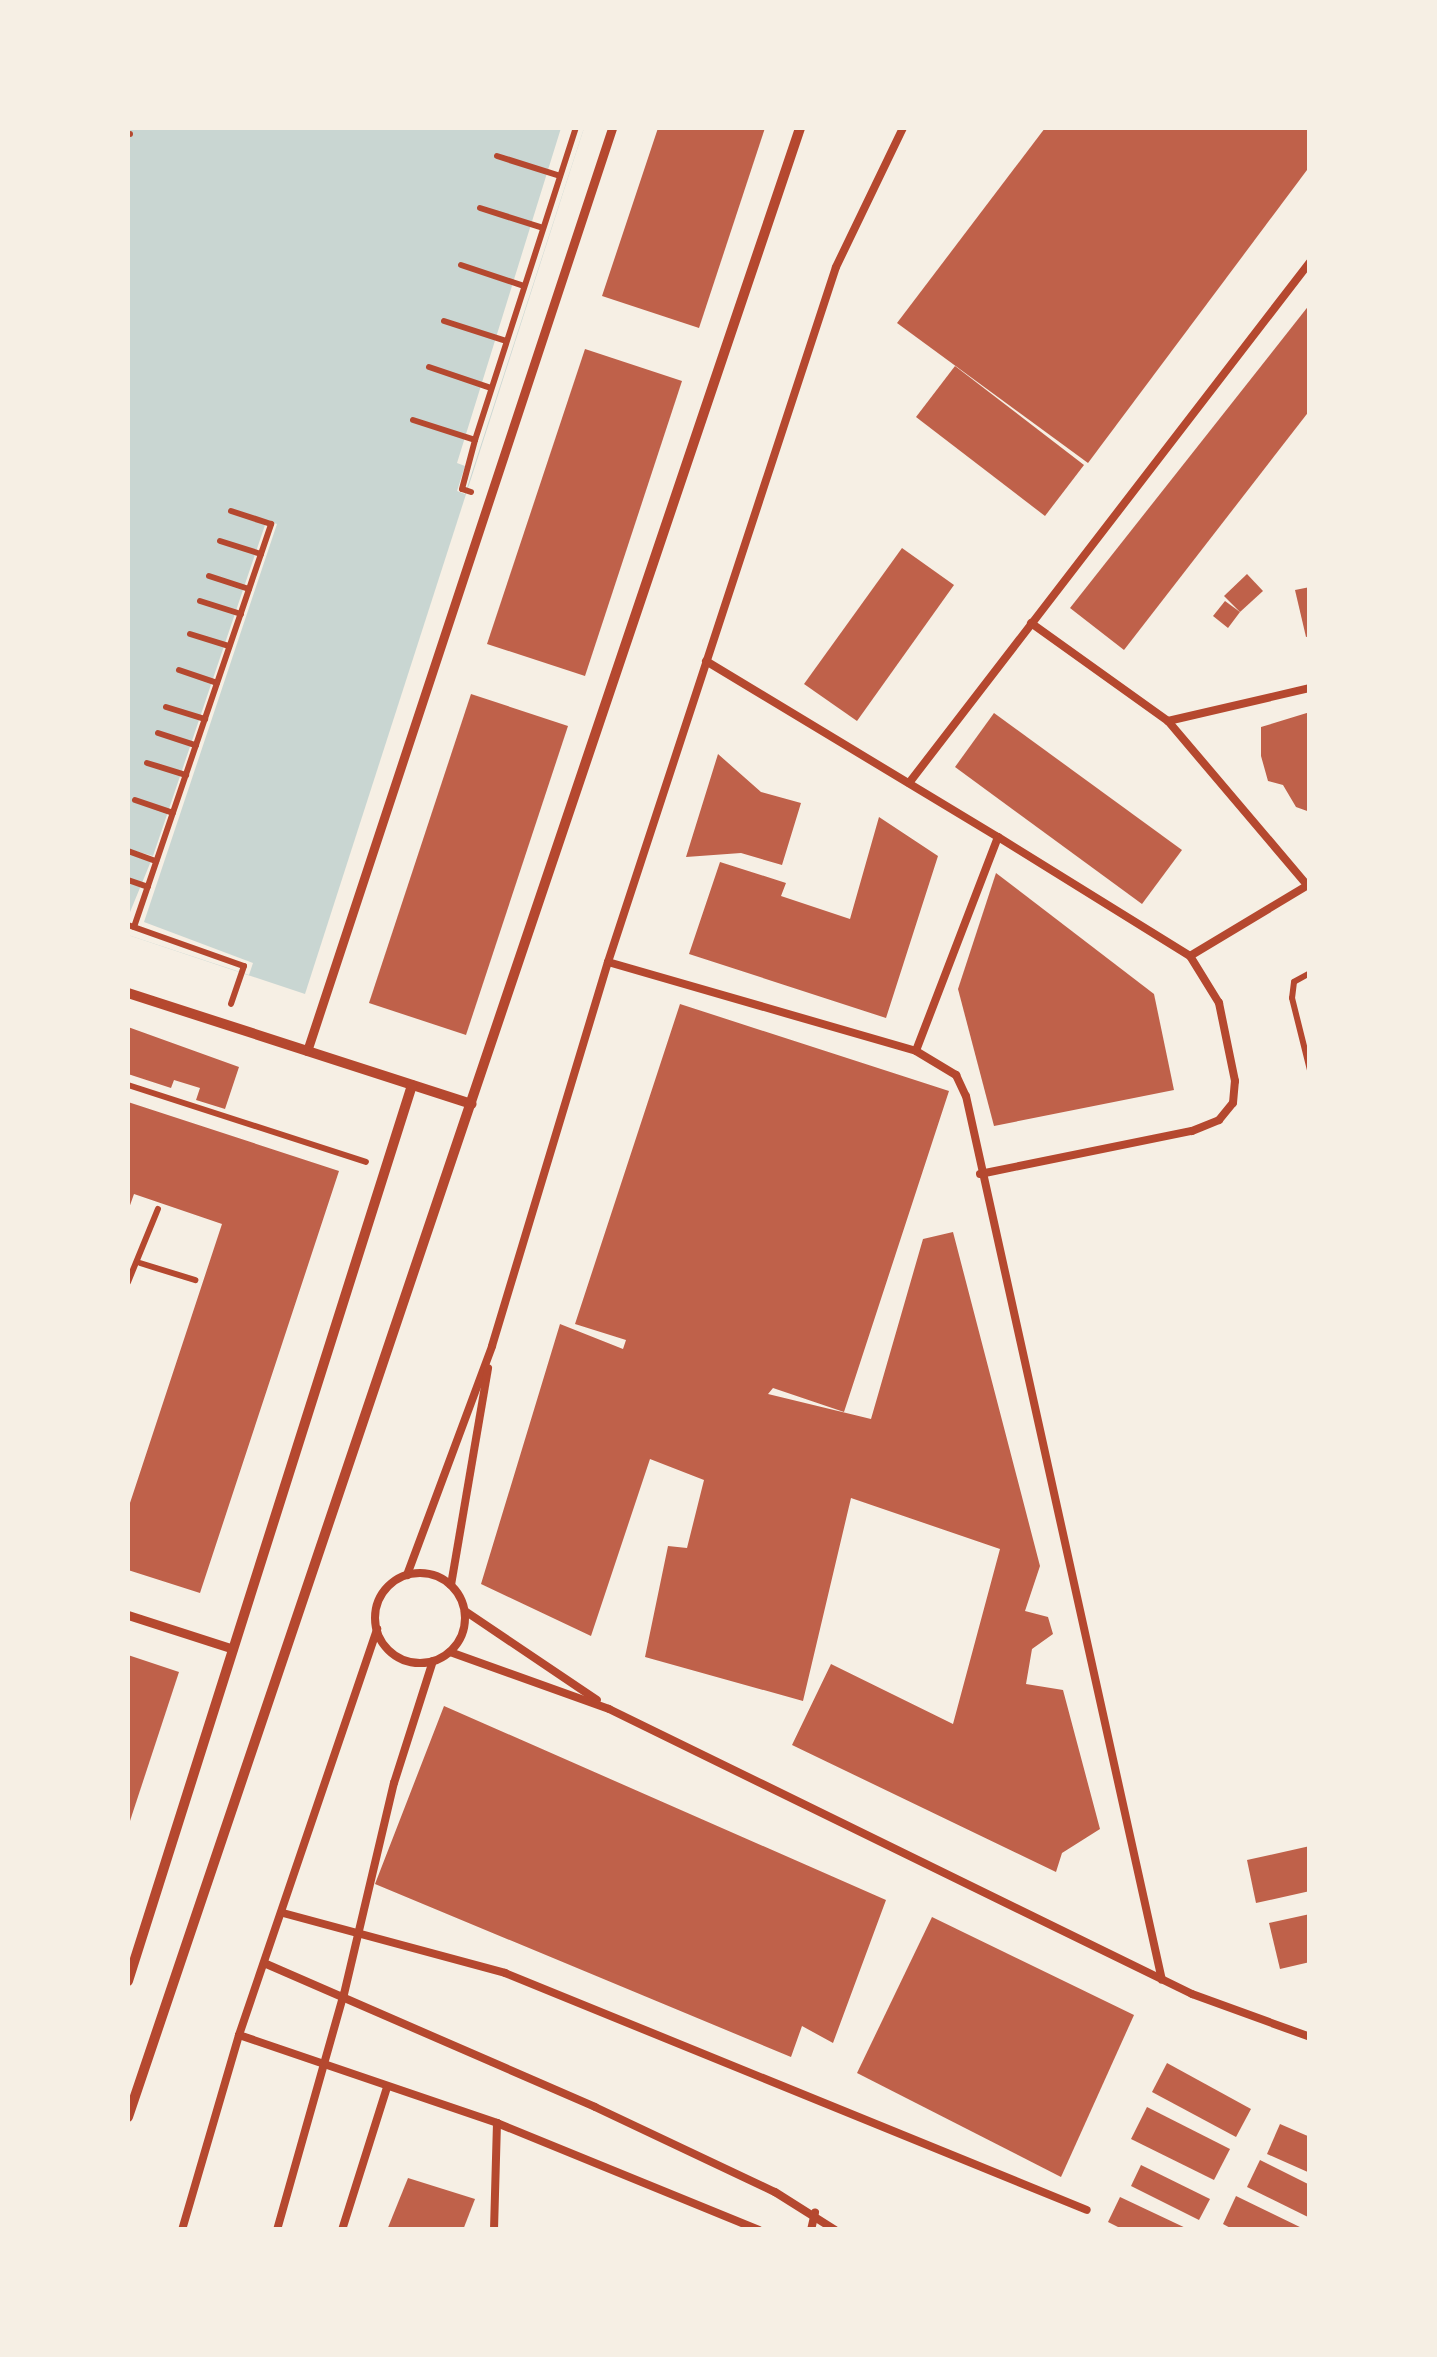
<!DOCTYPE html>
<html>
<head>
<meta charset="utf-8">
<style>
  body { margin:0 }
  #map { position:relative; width:1437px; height:2357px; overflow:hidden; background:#f6efe4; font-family:"Fira Sans Condensed",sans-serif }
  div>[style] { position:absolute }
  .water>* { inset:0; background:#c9d6d2 }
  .pier>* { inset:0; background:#f6efe4 }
  .building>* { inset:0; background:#bf614a }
  .path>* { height:6px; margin:-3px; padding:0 3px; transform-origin:3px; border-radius:3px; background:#b5482f }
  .service>* { height:8px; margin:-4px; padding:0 4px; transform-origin:4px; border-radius:4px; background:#b5482f }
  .service>.ring { margin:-4px; padding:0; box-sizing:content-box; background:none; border:8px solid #b5482f; border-radius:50% }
  .pedestrian>* { height:9px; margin:-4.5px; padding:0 4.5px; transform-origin:4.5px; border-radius:4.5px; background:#b5482f }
  .minor>* { height:10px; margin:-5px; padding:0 5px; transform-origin:5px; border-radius:5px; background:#b5482f }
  span { translate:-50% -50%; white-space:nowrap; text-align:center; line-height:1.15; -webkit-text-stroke:9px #f6efe4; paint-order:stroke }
  .frame { position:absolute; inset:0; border:130px solid #f6efe4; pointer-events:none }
</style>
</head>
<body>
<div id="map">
  <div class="water">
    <i style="clip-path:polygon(128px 128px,584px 128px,305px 994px,128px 935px)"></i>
  </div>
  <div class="pier">
    <i style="clip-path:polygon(561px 128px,584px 128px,465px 494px,457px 491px,465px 466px,457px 463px)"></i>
    <i style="clip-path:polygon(232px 509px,277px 524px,144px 922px,253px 963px,249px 975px,128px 935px,128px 917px,151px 861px,128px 849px,153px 856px,265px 525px)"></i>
  </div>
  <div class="building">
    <i style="clip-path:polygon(658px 128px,765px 128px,699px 328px,602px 296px)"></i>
    <i style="clip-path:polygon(1045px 128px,1310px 128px,1310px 166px,1088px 463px,897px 323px)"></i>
    <i style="clip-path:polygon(1310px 304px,1310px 410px,1124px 650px,1070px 608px)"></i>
    <i style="clip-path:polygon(585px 349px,682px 381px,585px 676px,487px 644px)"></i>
    <i style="clip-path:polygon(955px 366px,1084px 465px,1045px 516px,916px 417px)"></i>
    <i style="clip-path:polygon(902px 548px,954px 585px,857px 721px,804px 684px)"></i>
    <i style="clip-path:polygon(1247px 574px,1263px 591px,1240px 612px,1224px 596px)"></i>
    <i style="clip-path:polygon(1310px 587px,1310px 636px,1306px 637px,1295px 590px)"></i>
    <i style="clip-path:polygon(1225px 601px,1240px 612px,1228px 628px,1213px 616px)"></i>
    <i style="clip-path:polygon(471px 694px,568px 726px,466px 1035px,369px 1003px)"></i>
    <i style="clip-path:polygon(1310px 712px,1310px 812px,1296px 807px,1283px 785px,1268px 781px,1261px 756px,1261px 727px)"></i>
    <i style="clip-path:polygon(994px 713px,1182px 850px,1142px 904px,955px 767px)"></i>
    <i style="clip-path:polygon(718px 754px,761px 792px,801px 803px,782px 865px,741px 853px,686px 857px)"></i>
    <i style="clip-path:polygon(879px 817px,938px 856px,886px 1018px,689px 954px,720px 862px,786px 883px,781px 896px,850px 919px)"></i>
    <i style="clip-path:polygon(996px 873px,1154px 994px,1174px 1090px,994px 1126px,958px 989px)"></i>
    <i style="clip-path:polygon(680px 1004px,949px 1091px,844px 1412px,773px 1388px,768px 1394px,871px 1419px,923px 1239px,953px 1232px,1040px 1566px,1025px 1611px,1048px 1617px,1053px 1634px,1032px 1649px,1026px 1684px,1063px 1690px,1100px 1829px,1062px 1853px,1056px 1872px,792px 1745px,831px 1664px,953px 1724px,1000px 1549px,851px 1498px,803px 1701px,645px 1657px,668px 1546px,687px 1548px,704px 1480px,650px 1459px,591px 1636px,481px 1584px,560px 1324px,623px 1349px,626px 1340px,575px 1324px)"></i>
    <i style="clip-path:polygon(128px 1027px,239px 1067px,225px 1109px,196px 1100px,200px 1088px,174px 1080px,171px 1088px,128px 1074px)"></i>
    <i style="clip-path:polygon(128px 1102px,339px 1171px,200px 1593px,128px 1570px,128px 1509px,222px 1224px,134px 1194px,128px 1211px)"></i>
    <i style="clip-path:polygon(128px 1655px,179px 1672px,128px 1827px)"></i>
    <i style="clip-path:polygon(444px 1706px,886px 1900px,833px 2043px,802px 2026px,791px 2057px,375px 1884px)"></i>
    <i style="clip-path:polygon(1310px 1846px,1310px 1891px,1256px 1903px,1247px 1860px)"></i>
    <i style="clip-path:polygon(1310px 1914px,1310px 1962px,1280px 1969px,1269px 1923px)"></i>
    <i style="clip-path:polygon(932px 1917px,1134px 2015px,1061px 2177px,857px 2073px)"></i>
    <i style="clip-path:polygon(1167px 2063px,1251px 2109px,1236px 2137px,1152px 2092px)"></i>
    <i style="clip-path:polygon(1147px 2107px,1230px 2149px,1214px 2180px,1131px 2139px)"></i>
    <i style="clip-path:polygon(1280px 2124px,1310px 2137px,1310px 2173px,1267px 2154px)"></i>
    <i style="clip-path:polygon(1260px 2160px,1310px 2185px,1310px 2218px,1247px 2187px)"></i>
    <i style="clip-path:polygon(1141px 2165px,1210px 2199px,1199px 2220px,1131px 2186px)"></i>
    <i style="clip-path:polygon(408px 2178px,475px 2199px,463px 2230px,387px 2230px)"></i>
    <i style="clip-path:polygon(1236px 2196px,1306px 2230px,1234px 2230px,1223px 2224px)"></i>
    <i style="clip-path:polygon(1120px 2197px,1190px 2230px,1124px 2230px,1108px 2222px)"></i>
  </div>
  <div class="path">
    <i style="left:128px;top:134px;width:2px"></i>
    <i style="left:497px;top:156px;width:66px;rotate:17.6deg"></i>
    <i style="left:480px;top:208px;width:66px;rotate:17.6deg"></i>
    <i style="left:461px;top:265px;width:66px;rotate:18.4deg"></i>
    <i style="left:444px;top:321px;width:65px;rotate:17.9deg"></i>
    <i style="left:429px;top:367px;width:65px;rotate:18.7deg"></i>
    <i style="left:413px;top:420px;width:65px;rotate:17.9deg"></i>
    <i style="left:471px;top:492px;width:9px;rotate:-162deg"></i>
    <i style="left:462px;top:489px;width:51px;rotate:-75.1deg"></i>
    <i style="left:475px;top:440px;width:328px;rotate:-72.1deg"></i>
    <i style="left:220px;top:541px;width:43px;rotate:17.6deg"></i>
    <i style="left:209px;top:576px;width:42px;rotate:18deg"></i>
    <i style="left:200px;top:601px;width:43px;rotate:17.6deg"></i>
    <i style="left:190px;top:634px;width:41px;rotate:17.1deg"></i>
    <i style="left:179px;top:670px;width:40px;rotate:18.9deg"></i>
    <i style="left:166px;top:707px;width:41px;rotate:17.1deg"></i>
    <i style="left:158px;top:733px;width:40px;rotate:18deg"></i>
    <i style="left:147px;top:763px;width:41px;rotate:17.1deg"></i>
    <i style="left:135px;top:800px;width:40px;rotate:18.9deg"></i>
    <i style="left:128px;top:851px;width:30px;rotate:20deg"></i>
    <i style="left:128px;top:880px;width:21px;rotate:19deg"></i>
    <i style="left:128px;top:925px;width:123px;rotate:19.5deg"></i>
    <i style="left:244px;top:966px;width:40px;rotate:108.9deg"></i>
    <i style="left:134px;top:927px;width:426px;rotate:-71.2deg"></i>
    <i style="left:271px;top:524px;width:42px;rotate:-162deg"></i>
    <i style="left:1310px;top:973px;width:18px;rotate:151deg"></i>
    <i style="left:1294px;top:982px;width:16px;rotate:97deg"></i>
    <i style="left:1292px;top:998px;width:74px;rotate:76deg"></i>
    <i style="left:128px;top:1085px;width:250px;rotate:17.9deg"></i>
    <i style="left:140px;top:1263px;width:58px;rotate:17.2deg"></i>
    <i style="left:128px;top:1282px;width:79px;rotate:-67.7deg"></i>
  </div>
  <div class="service">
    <i style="left:1031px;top:623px;width:168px;rotate:35.6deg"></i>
    <i style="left:1168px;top:721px;width:215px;rotate:49.7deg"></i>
    <i style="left:706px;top:661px;width:341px;rotate:31.1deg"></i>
    <i style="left:998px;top:837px;width:229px;rotate:111deg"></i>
    <i style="left:1168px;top:721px;width:146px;rotate:-13.1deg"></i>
    <i style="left:909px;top:783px;width:657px;rotate:-52.42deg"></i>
    <i style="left:1190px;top:956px;width:140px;rotate:-31deg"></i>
    <i style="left:608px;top:962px;width:321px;rotate:16.1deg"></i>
    <i style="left:916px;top:1051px;width:47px;rotate:31deg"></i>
    <i style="left:956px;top:1075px;width:23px;rotate:65deg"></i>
    <i style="left:966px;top:1096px;width:905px;rotate:77.5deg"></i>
    <i style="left:980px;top:1174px;width:216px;rotate:-11.5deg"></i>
    <i style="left:1192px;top:1131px;width:29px;rotate:-22deg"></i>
    <i style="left:1219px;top:1120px;width:22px;rotate:-51deg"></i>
    <i style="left:1233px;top:1103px;width:22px;rotate:-85deg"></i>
    <i style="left:1235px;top:1081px;width:80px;rotate:-101.6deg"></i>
    <i style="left:1219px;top:1003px;width:55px;rotate:-121.7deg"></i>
    <i style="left:1190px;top:956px;width:226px;rotate:-148.2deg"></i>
    <i class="ring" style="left:375px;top:1573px;width:82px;height:82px"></i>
    <i style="left:407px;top:1575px;width:244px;rotate:-69.6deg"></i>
    <i style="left:492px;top:1346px;width:401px;rotate:-73.2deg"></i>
    <i style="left:608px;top:962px;width:731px;rotate:-71.84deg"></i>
    <i style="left:836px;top:267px;width:154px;rotate:-64.3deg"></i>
    <i style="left:451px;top:1585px;width:220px;rotate:-80.3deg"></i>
    <i style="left:465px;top:1611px;width:159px;rotate:34deg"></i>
    <i style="left:450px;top:1652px;width:169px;rotate:19.7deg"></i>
    <i style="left:609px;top:1709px;width:649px;rotate:26.05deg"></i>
    <i style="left:1192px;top:1994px;width:126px;rotate:20deg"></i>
    <i style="left:283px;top:1913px;width:230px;rotate:15.1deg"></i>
    <i style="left:505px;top:1973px;width:628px;rotate:22.16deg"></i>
    <i style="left:264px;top:1963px;width:361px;rotate:23.5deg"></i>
    <i style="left:595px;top:2107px;width:199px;rotate:25.3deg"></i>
    <i style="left:775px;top:2192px;width:71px;rotate:32.3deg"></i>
    <i style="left:239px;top:2035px;width:273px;rotate:18.8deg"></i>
    <i style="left:497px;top:2123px;width:283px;rotate:22.2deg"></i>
    <i style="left:182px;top:2230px;width:203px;rotate:-73.7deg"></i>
    <i style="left:239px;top:2035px;width:429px;rotate:-71.2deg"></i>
    <i style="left:277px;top:2230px;width:245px;rotate:-74.2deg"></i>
    <i style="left:344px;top:1994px;width:217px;rotate:-76.7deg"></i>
    <i style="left:394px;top:1783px;width:128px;rotate:-72.3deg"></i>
    <i style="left:342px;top:2230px;width:150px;rotate:-72.5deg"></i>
    <i style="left:494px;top:2230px;width:107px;rotate:-88.4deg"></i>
    <i style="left:811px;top:2230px;width:18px;rotate:-77deg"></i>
  </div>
  <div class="pedestrian">
    <i style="left:307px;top:1051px;width:972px;rotate:-71.71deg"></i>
    <i style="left:128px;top:1615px;width:110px;rotate:17.9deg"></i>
  </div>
  <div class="minor">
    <i style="left:128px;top:993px;width:361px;rotate:17.9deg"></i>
    <i style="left:128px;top:1981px;width:940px;rotate:-72.41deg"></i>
    <i style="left:128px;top:2117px;width:2099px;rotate:-71.33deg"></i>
  </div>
  <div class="frame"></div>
</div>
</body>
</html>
